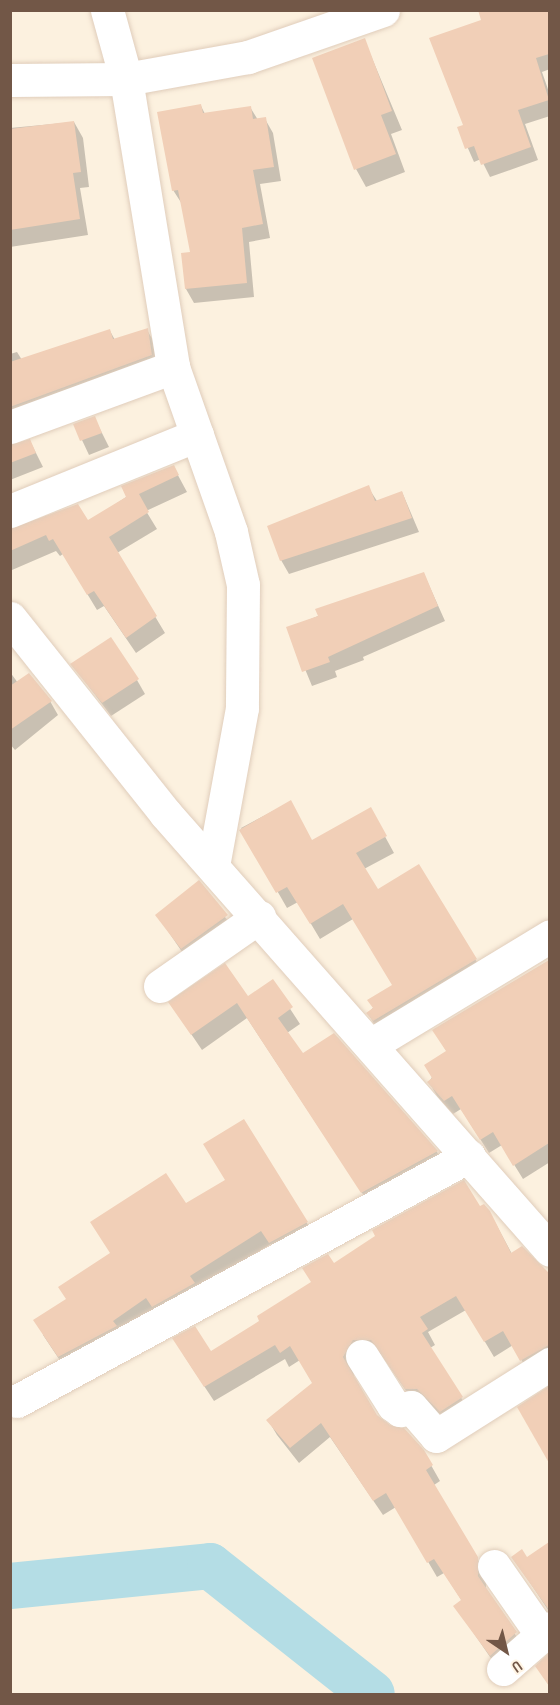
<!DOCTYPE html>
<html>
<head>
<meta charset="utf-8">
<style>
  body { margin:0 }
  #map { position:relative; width:560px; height:1705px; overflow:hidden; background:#fcf1df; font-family:"Sofia Sans Condensed",sans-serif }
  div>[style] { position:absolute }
  .shadow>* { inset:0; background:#0003 }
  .river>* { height:46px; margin:-23px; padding:0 23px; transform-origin:23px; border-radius:23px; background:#b4dde5 }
  .building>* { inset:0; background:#f1cfb7 }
  .roads { filter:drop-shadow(0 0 2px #e0cdbb) drop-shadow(0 0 2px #e0cdbb) }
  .minor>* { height:33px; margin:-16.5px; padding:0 16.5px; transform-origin:16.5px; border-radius:16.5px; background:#fff }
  span { translate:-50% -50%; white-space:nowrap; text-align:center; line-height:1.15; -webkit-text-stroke:6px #fff5e5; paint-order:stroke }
  .frame { position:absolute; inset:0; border:12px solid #725747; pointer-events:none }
  .north { position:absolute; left:476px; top:1621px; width:60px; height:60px; -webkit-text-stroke:4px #fff5e5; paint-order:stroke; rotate:145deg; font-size:16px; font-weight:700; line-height:24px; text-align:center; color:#725747 }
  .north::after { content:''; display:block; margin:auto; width:21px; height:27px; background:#725747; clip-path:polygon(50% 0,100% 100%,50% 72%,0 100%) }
</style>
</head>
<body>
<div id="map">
  <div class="shadow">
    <i style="clip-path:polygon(479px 10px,550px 10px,550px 69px,542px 72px,550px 95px,550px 116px,525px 124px,538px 160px,490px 177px,481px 159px,474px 162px,459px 128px,465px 126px,483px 21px)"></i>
    <i style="clip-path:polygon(364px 39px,402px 130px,391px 134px,405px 172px,366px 187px,356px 169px)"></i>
    <i style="clip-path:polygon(201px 106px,205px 114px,250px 107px,258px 120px,265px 119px,273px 133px,281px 181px,260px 184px,270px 238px,249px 242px,254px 297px,194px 303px,186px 289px,182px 254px,191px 253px,182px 204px,173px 190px)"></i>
    <i style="clip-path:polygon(74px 122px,83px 138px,89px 187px,80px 188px,88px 235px,10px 247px,10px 128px)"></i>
    <i style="clip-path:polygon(147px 330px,157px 347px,161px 372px,10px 431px,10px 354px,17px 352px,22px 360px,110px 331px,115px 340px)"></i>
    <i style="clip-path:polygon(94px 417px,109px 447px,89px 455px,75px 425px)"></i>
    <i style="clip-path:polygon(30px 441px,43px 467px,10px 480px,10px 446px)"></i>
    <i style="clip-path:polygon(173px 466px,187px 492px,146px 511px,157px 529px,117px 553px,165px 633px,136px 653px,104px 606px,97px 610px,63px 554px,60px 556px,56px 551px,12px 570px,10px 531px,87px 523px)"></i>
    <i style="clip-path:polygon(368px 487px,377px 501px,402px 492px,419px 532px,289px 574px,281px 560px)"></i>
    <i style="clip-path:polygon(424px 574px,445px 621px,363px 657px,364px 660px,335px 671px,337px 677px,312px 686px,288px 628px)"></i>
    <i style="clip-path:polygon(72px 664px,137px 680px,145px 694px,111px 716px)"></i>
    <i style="clip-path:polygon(10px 672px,18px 683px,50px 701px,58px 715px,15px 750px,10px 744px)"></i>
    <i style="clip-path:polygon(290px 802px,312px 842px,370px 809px,394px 853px,364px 869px,377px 891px,475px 959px,485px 975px,377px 1029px,368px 1013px,394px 986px,353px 919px,320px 939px,298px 902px,287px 908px,241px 828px)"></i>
    <i style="clip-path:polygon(199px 882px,239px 936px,193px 968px,157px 915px)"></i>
    <i style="clip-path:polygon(550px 962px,550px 1162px,523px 1179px,502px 1145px,489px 1153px,461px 1109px,453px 1114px,437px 1096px,429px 1082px,447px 1052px,434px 1030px)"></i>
    <i style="clip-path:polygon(272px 981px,300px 1024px,287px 1033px,302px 1055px,334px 1035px,437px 1152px,446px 1167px,372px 1208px,247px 1018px,202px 1050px,170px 1003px,247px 998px)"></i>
    <i style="clip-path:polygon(243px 1121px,315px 1236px,278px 1256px,271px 1244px,67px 1371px,43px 1335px,67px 1300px,186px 1205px,226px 1180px)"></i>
    <i style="clip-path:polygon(480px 1208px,489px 1211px,512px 1254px,522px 1248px,550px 1276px,550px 1363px,530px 1375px,513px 1345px,494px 1357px,466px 1310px,428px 1332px,435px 1345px,430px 1348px,470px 1412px,449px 1426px,415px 1404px,381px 1354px,361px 1355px,353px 1363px,354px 1381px,376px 1416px,423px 1451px,440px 1481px,434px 1485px,486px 1574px,486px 1590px,524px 1648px,499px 1670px,455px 1606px,462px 1601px,444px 1573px,437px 1577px,396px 1507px,383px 1515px,330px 1437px,299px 1463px,277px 1435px,268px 1420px,314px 1384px,300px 1360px,289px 1367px,285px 1359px,214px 1401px,183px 1354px,211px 1353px,261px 1321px,334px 1265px)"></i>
    <i style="clip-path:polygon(550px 1387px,550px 1460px,519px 1407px)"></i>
    <i style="clip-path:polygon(550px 1544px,550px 1613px,513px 1557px,527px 1559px)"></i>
    <i style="clip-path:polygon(550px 1655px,550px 1687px,537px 1667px)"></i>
  </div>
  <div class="river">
    <i style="left:10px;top:1586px;width:201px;rotate:-5.7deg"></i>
    <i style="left:210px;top:1566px;width:206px;rotate:38.3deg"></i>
  </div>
  <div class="building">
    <i style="clip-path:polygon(478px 10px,549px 10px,549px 54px,536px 58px,549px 100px,518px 110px,531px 147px,481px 165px,474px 146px,465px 149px,457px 127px,463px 125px,429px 38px,481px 20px)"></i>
    <i style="clip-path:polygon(365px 38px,392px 111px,381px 115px,396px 154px,354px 170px,312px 58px)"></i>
    <i style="clip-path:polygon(201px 104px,203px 113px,251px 106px,253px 119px,266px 117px,274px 167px,253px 170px,263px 224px,242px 228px,247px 283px,185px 289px,181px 253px,190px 252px,178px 190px,172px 191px,157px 112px)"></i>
    <i style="clip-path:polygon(74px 121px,81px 172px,73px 173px,80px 219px,10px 230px,10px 129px)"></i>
    <i style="clip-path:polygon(148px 328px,152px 355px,10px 407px,10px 362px,110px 329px,113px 339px)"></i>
    <i style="clip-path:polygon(95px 416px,102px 433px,80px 441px,73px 424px)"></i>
    <i style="clip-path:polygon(30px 439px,36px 453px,10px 463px,10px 445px)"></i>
    <i style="clip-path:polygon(174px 465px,179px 475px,139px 494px,149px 512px,109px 537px,157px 616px,126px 638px,94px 591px,87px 595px,53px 539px,49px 541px,46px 535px,10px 551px,10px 529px,78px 504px,88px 520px,126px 497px,121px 486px)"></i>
    <i style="clip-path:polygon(369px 485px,375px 501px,402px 491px,412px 518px,280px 561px,267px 526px)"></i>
    <i style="clip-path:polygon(424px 572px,438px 606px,328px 657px,330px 662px,302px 672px,286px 627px,318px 616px,315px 609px)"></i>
    <i style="clip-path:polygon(111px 637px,139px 679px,102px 703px,70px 664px)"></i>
    <i style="clip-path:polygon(29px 673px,52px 701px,10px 730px,10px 686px)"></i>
    <i style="clip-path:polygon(291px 800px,312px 840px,371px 807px,387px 836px,356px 853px,378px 889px,419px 864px,477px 959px,373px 1021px,366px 1013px,373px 1008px,367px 1000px,392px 985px,343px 904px,310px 924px,287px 887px,276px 893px,239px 830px)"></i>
    <i style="clip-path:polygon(199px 880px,228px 915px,181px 949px,155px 915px)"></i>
    <i style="clip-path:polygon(549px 960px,549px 1143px,513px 1166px,493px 1132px,480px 1140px,452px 1096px,444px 1101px,427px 1082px,432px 1078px,424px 1065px,446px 1051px,432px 1030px)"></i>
    <i style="clip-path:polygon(225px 963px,248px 996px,273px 979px,293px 1007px,278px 1018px,303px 1053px,334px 1033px,438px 1151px,361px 1193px,237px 1003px,191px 1035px,168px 1002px)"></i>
    <i style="clip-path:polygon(244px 1119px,308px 1222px,269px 1243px,261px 1231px,190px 1276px,195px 1283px,152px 1307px,146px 1298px,113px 1321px,117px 1326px,58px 1357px,33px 1320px,66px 1299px,58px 1287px,110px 1253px,90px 1222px,166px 1173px,186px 1203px,225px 1180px,203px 1144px)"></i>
    <i style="clip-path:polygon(464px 1180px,480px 1206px,484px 1204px,490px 1211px,511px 1253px,522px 1246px,549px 1273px,549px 1345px,520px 1361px,503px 1331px,484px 1342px,456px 1296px,420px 1317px,428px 1329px,422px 1333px,463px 1397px,440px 1412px,417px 1389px,405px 1389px,371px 1340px,353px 1340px,343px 1357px,377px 1415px,390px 1425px,404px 1428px,424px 1450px,433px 1465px,426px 1470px,478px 1557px,478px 1576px,517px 1632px,490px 1656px,453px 1606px,461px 1600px,434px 1559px,427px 1563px,386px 1493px,373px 1501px,321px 1423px,290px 1448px,266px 1420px,312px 1383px,290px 1346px,280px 1353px,275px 1345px,204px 1387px,172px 1338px,195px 1326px,211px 1351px,259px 1321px,257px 1316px,311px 1282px,302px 1268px,328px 1254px,334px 1263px,375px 1236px,372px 1230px)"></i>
    <i style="clip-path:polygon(549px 1386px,549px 1463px,517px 1407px)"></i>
    <i style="clip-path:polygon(549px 1542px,549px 1610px,511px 1557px,522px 1549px,527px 1557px)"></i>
    <i style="clip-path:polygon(549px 1653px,549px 1686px,535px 1666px)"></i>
  </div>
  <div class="roads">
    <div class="minor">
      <i style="left:107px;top:10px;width:72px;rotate:74.6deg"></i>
      <i style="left:126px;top:79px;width:292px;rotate:80.7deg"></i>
      <i style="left:173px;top:367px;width:175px;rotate:70.6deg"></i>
      <i style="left:231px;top:532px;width:54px;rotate:77.2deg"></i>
      <i style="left:243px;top:585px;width:123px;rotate:90.5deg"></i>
      <i style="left:242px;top:708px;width:161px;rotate:100.4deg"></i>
      <i style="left:10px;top:80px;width:116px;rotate:-0.5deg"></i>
      <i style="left:126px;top:79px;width:124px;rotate:-10.2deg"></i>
      <i style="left:248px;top:57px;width:143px;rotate:-19.2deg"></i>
      <i style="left:10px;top:427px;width:174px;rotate:-20.2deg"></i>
      <i style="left:10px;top:511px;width:202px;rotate:-22.1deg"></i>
      <i style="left:10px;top:618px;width:249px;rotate:51.5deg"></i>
      <i style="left:165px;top:813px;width:582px;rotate:48.62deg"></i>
      <i style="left:160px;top:986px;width:121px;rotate:-34.9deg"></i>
      <i style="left:372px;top:1044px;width:208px;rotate:-31.2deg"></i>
      <i style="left:362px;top:1356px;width:58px;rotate:57.7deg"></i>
      <i style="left:393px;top:1405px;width:9px;rotate:36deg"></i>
      <i style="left:400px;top:1410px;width:11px;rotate:-15deg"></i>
      <i style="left:411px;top:1407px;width:38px;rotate:49deg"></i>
      <i style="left:436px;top:1436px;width:135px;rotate:-32.3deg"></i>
      <i style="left:17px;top:1401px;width:514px;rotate:-28.46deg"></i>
      <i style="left:494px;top:1566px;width:84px;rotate:55.2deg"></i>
      <i style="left:503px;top:1669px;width:62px;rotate:-41.1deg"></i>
    </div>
  </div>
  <div class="frame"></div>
  <div class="north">U</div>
</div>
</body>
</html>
